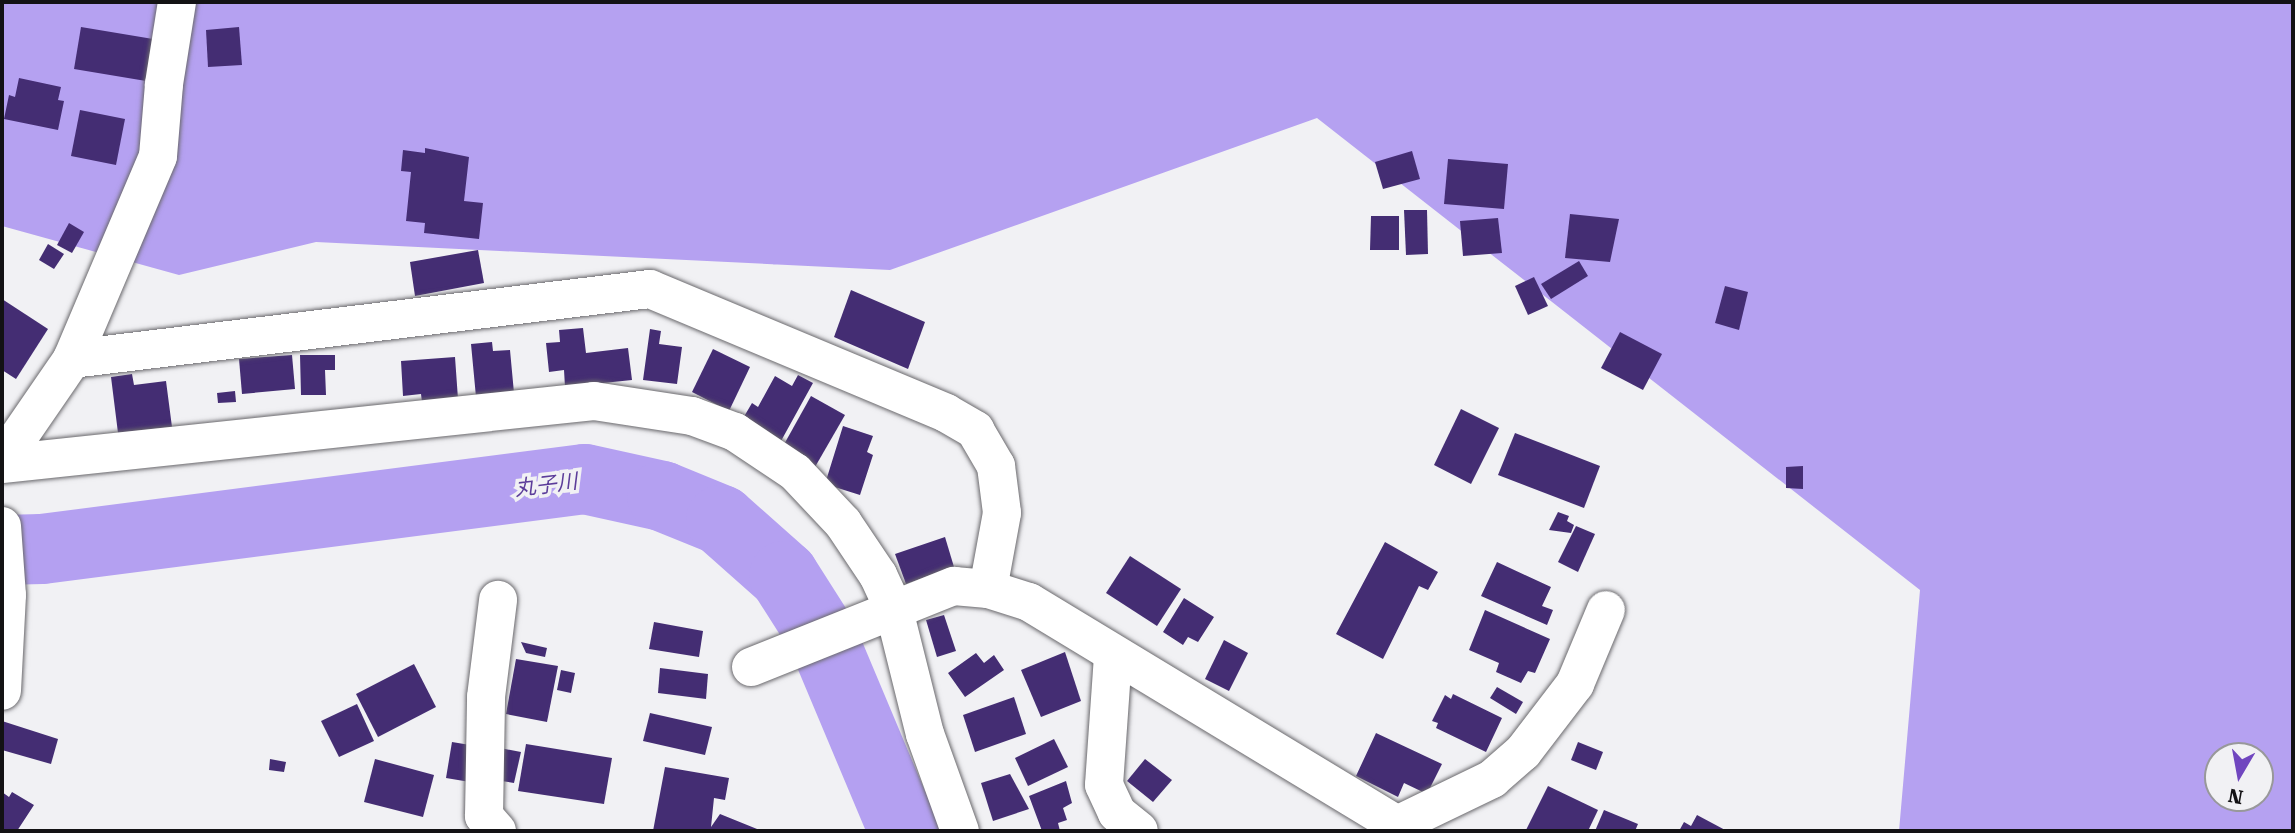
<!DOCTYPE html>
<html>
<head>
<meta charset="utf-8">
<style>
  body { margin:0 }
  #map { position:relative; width:2295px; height:833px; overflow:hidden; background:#f1f1f4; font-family:"Roboto Serif","Noto Sans JP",serif }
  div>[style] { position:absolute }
  .forest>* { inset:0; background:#b5a1f1 }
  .river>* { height:70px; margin:-35px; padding:0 35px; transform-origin:35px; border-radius:35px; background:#b4a0f1 }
  .building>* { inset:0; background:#442d73 }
  .roads { filter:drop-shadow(0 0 2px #6a696d) drop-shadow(0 0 2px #6a696d) }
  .minor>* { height:38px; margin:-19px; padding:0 19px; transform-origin:19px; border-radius:19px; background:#fff }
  span { translate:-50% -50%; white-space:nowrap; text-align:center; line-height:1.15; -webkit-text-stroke:7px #f1f1f4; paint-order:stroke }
  .water-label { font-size:21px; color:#5c3d9a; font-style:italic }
  .frame { position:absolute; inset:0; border:4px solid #131214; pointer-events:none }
  .north { position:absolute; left:2204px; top:742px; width:70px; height:70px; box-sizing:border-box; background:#f1f1f4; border:2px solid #98989a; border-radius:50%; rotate:190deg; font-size:19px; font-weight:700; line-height:28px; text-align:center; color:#131214 }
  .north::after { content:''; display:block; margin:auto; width:24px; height:32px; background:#7046bf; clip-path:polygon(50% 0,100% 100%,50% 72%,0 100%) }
</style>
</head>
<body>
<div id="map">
  <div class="forest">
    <i style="clip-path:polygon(evenodd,2px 2px,2293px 2px,2293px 831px,1899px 831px,1920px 590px,1317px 118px,890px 270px,316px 242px,179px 275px,2px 226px,2px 2px,2218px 756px,2260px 756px,2260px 798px,2218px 798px,2218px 756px)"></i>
  </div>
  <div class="river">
    <i style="left:2px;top:550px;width:40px;rotate:-1.4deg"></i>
    <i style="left:42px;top:549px;width:547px;rotate:-7.35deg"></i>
    <i style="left:585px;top:479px;width:79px;rotate:12.4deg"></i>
    <i style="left:662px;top:496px;width:64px;rotate:22.1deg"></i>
    <i style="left:721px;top:520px;width:84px;rotate:41.6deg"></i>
    <i style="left:784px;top:576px;width:69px;rotate:57.5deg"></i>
    <i style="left:821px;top:634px;width:214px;rotate:67.2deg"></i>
  </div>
  <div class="building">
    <i style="clip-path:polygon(81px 27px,153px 39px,146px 81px,74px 69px)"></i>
    <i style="clip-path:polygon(239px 27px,242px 65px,208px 67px,206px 30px)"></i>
    <i style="clip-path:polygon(19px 78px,61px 87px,58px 100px,64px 101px,58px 130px,4px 119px,9px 95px,15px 97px)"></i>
    <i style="clip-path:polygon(80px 110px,125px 119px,116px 165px,71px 156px)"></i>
    <i style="clip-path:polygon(425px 148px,469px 157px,464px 201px,483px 203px,479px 239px,424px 233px,425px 223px,406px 221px,411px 172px,401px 171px,403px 150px,425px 153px)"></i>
    <i style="clip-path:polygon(1412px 151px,1420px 179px,1383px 189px,1375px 162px)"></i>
    <i style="clip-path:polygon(1448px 159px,1508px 164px,1504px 209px,1444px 204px)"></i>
    <i style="clip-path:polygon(1404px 210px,1427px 210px,1428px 254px,1406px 255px)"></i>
    <i style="clip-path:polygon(1570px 214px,1619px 219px,1610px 262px,1565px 258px)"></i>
    <i style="clip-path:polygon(1371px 216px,1399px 216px,1399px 250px,1370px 250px)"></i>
    <i style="clip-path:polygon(1498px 218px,1502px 253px,1463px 256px,1460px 221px)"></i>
    <i style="clip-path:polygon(69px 223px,84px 232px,72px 253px,57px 245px)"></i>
    <i style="clip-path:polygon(48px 244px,64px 254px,54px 269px,39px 260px)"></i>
    <i style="clip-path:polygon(478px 250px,484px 283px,415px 296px,410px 262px)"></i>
    <i style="clip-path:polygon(1579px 261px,1588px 276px,1551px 299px,1541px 284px)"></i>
    <i style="clip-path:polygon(1534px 277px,1548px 306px,1528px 315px,1515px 286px)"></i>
    <i style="clip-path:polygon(1725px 286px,1748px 292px,1739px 330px,1715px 323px)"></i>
    <i style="clip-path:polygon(851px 290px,925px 322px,908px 369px,834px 337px)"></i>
    <i style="clip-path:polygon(2px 299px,48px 329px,16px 379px,2px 370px)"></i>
    <i style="clip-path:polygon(583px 328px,586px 353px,628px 348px,632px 380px,565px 387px,564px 370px,549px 372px,546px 343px,560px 342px,559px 330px)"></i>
    <i style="clip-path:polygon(650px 329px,661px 331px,659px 344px,682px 347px,677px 384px,643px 380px)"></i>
    <i style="clip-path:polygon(1620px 332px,1662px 354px,1643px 390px,1601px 368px)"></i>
    <i style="clip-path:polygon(492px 342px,493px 351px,510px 350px,514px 393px,476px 397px,471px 344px)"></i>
    <i style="clip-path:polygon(713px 349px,750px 367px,729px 411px,692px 392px)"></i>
    <i style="clip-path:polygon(292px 355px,295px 389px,242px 394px,239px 359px)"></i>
    <i style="clip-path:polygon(300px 355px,335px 355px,335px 370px,325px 370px,326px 395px,301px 395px)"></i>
    <i style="clip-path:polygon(455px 357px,458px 399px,422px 402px,421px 394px,403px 396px,401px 361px)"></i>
    <i style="clip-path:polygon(132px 374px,134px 385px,166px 381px,172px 427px,118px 433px,111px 377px)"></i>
    <i style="clip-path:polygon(798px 375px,813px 383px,781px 441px,742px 420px,752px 403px,758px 407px,775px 376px,792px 386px)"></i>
    <i style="clip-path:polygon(235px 391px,236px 402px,218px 403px,217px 393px)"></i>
    <i style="clip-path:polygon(811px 396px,845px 415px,815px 467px,782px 448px)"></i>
    <i style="clip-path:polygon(1461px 409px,1499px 428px,1471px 484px,1434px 465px)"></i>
    <i style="clip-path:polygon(843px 426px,873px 436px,867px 452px,873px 455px,860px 495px,825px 484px)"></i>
    <i style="clip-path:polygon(1515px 433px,1600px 466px,1584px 508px,1498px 475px)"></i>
    <i style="clip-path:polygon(1803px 466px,1803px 489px,1786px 488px,1786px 467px)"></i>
    <i style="clip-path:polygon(1558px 512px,1569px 516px,1567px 521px,1574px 525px,1571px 533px,1549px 530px)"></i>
    <i style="clip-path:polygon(1576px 526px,1595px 534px,1578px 572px,1558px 562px)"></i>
    <i style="clip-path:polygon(945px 537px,954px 567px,906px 584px,895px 554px)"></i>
    <i style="clip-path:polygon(1385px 542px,1438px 572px,1428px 590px,1419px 586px,1383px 659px,1336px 634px)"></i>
    <i style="clip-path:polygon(1130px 556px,1181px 589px,1157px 626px,1106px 593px)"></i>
    <i style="clip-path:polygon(1497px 562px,1551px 587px,1542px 606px,1553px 610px,1547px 625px,1481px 596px)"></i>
    <i style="clip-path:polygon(1184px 598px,1214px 617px,1198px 642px,1188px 637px,1183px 645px,1163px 632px)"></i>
    <i style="clip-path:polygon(1485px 610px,1550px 639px,1535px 673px,1528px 671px,1521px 683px,1496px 672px,1499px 663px,1469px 650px)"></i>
    <i style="clip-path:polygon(944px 615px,956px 651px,937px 657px,926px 620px)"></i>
    <i style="clip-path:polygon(654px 622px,703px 631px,699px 657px,649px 649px)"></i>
    <i style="clip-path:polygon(1224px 640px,1248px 653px,1229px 691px,1205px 679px)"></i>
    <i style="clip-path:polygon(521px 642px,547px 648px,545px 657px,526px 653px)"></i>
    <i style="clip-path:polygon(1065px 652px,1081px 701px,1041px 717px,1021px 670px)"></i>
    <i style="clip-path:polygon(976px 653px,984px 663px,994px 655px,1004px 670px,965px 697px,948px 673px)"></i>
    <i style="clip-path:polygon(516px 659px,558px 666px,547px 722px,506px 714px)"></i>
    <i style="clip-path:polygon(414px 664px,436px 707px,378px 737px,356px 694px)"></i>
    <i style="clip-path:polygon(660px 668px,708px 674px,706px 699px,658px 693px)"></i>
    <i style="clip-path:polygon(561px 670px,575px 673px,571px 693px,557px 690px)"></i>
    <i style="clip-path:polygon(1497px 687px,1523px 702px,1516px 714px,1490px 698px)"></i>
    <i style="clip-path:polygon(1453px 694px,1502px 718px,1486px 752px,1436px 728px,1438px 723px,1432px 721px,1445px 695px,1451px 699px)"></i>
    <i style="clip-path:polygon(1014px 697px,1026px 734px,975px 752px,963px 715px)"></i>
    <i style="clip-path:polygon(357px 704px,374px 741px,339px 757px,321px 721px)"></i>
    <i style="clip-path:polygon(650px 713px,712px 727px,705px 755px,643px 741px)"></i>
    <i style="clip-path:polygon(2px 721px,58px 739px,51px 764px,2px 750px)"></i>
    <i style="clip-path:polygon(1376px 733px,1442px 764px,1427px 794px,1404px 783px,1398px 797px,1356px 776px)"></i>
    <i style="clip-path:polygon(1054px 739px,1068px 767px,1028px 786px,1015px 758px)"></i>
    <i style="clip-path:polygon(452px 742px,482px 747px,476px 783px,446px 778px)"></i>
    <i style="clip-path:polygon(1578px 742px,1603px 752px,1596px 770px,1571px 760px)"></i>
    <i style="clip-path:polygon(526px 744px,612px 758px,604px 804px,518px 791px)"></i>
    <i style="clip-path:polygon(500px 748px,521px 752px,514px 783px,495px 780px)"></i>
    <i style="clip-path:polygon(270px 759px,286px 762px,284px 772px,269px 770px)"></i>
    <i style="clip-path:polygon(375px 759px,434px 775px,423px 817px,364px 802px)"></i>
    <i style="clip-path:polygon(1145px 759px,1172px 780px,1153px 802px,1127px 781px)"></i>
    <i style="clip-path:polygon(665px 767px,729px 778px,725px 800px,714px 798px,711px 827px,720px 814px,762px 831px,653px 831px)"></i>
    <i style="clip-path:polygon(1010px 774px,1029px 809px,993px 821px,981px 783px)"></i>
    <i style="clip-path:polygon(1066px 781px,1072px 803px,1063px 808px,1067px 820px,1058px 823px,1060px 831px,1042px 831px,1029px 796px)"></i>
    <i style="clip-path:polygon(1548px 786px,1598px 810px,1588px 831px,1526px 830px)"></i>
    <i style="clip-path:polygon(2px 792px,9px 797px,12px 792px,34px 805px,17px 831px,2px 831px)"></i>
    <i style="clip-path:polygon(1604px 810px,1638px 824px,1635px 831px,1595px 831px)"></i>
    <i style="clip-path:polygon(1697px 815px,1727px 831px,1679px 831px,1684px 822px,1691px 826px)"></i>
  </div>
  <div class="roads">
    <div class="minor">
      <i style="left:72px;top:359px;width:582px;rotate:-6.91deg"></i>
      <i style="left:650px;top:289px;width:321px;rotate:22.7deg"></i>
      <i style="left:946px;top:413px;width:34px;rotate:30deg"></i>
      <i style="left:975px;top:430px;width:42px;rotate:59.7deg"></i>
      <i style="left:996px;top:466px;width:47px;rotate:82.7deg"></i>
      <i style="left:1002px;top:513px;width:77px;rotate:100.4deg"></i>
      <i style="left:2px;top:461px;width:124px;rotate:-55.5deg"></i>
      <i style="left:72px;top:359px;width:220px;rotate:-67deg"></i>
      <i style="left:158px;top:156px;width:72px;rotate:-85.2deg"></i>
      <i style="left:164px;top:84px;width:83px;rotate:-81deg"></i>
      <i style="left:2px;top:464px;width:595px;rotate:-6.07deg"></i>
      <i style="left:594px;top:401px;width:99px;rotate:8.7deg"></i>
      <i style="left:692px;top:416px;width:46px;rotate:20.4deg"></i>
      <i style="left:735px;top:432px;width:72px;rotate:33.7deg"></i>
      <i style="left:795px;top:472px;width:70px;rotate:46.7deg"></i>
      <i style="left:843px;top:523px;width:63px;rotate:56.1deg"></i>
      <i style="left:878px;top:575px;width:38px;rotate:65deg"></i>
      <i style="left:894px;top:610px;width:128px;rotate:76deg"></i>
      <i style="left:925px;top:734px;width:103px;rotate:70.2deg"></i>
      <i style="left:2px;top:526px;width:69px;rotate:85.9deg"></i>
      <i style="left:7px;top:595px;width:96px;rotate:93deg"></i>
      <i style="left:1113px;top:656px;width:129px;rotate:94deg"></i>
      <i style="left:1104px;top:785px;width:31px;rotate:65deg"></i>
      <i style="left:1117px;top:813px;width:28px;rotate:39deg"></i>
      <i style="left:751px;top:667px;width:219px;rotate:-21.8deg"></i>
      <i style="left:954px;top:586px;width:34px;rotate:5deg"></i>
      <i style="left:988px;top:589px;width:43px;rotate:17.6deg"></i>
      <i style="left:1029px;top:602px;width:430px;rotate:31.2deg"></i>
      <i style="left:1397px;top:825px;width:6px;rotate:72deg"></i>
      <i style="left:1397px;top:825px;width:106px;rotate:-25.8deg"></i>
      <i style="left:1492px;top:779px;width:41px;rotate:-41.1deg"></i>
      <i style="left:1523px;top:752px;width:86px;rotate:-52.6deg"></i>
      <i style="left:1575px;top:684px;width:80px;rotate:-67.3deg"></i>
      <i style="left:497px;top:831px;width:20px;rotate:-131deg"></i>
      <i style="left:484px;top:816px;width:119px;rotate:-89deg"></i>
      <i style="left:486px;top:697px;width:98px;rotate:-82.9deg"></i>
    </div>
  </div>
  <div class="water-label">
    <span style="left:546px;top:485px;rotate:-7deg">丸子川</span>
  </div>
  <div class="frame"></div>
  <div class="north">N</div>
</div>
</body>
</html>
